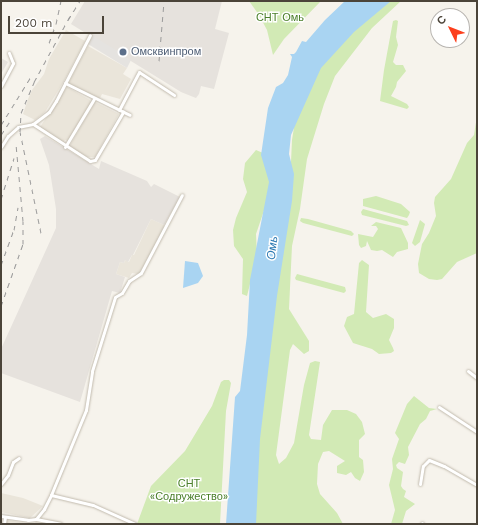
<!DOCTYPE html>
<html>
<head>
<meta charset="utf-8">
<style>
  body { margin:0 }
  #map { position:relative; width:478px; height:525px; overflow:hidden; background:#f6f3ec; font-family:"Work Sans",sans-serif }
  div>[style] { position:absolute }
  .residential>* { inset:0; background:#eae5da }
  .industrial>* { inset:0; background:#e6e2dd }
  .green>* { inset:0; background:#d2eab5 }
  .parking>* { inset:0; background:#e5e3e0 }
  .water>* { inset:0; background:#a9d4f2 }
  .roads { filter:drop-shadow(0 0 1px #c2bbae) drop-shadow(0 0 1px #c2bbae) }
  .minor>* { height:3px; margin:-1.5px; padding:0 1.5px; transform-origin:1.5px; border-radius:1.5px; background:#fff }
  .rail>* { height:1px; margin-top:-0.5px; transform-origin:0; background:repeating-linear-gradient(90deg,#9a9a9a 0 5px,transparent 0 10px) }
  .dots>* { width:11px; height:11px; translate:-50% -50%; box-sizing:border-box; border:2px solid #fff; border-radius:50% }
  span { translate:-50% -50%; white-space:nowrap; text-align:center; line-height:1.15; -webkit-text-stroke:3px #fff; paint-order:stroke }
  .park-label { font-size:11px; color:#4a7f2a }
  .service-label { font-size:11px; color:#4e5e75 }
  .left { translate:0 -50%; text-align:left }
  .water-label { font-size:12px; color:#2e7ab2; font-style:italic }
  .frame { position:absolute; inset:0; border:2px solid #4b4439; pointer-events:none }
  .north { position:absolute; left:430px; top:8px; width:40px; height:40px; box-sizing:border-box; background:#fff; border:1px solid #b7b4b0; border-radius:50%; rotate:313deg; font-size:11px; font-weight:700; line-height:16px; text-align:center; color:#4b4439 }
  .north::after { content:''; display:block; margin:auto; width:14px; height:18px; background:#fc3f1d; clip-path:polygon(50% 0,100% 100%,50% 72%,0 100%) }
  .scale { position:absolute; left:8px; top:16px; width:96px; height:18px; box-sizing:border-box; border:2px solid #4b4439; border-top:0; padding-left:5px; font-size:12px; line-height:14px; white-space:nowrap; color:#4b4439; -webkit-text-stroke:3px #fff; paint-order:stroke }
</style>
</head>
<body>
<div id="map">
  <div class="residential">
    <i style="clip-path:polygon(66px 30px,85px 41px,64px 81px,45px 112px,35px 120px,23px 114px,28px 99px,32px 90px,44px 74px,49px 59px)"></i>
    <i style="clip-path:polygon(88px 46px,127px 68px,123px 74px,131px 79px,120px 99px,102px 94px,99px 100px,69px 84px,69px 82px)"></i>
    <i style="clip-path:polygon(67px 87px,90px 100px,91px 102px,68px 141px,65px 140px,63px 143px,40px 127px)"></i>
    <i style="clip-path:polygon(95px 102px,119px 114px,95px 157px,87px 157px,69px 147px)"></i>
    <i style="clip-path:polygon(151px 219px,164px 225px,164px 228px,139px 274px,132px 273px,129px 278px,116px 274px,120px 262px,124px 263px,125px 260px,129px 262px,132px 255px,134px 255px)"></i>
    <i style="clip-path:polygon(1px 493px,23px 498px,43px 506px,30px 518px,1px 512px)"></i>
    <i style="clip-path:polygon(6px 520px,33px 524px,36px 522px,48px 524px,5px 524px)"></i>
  </div>
  <div class="industrial">
    <i style="clip-path:polygon(85px 1px,222px 1px,215px 29px,229px 33px,214px 89px,201px 86px,199px 94px,196px 98px,181px 92px,71px 24px)"></i>
    <i style="clip-path:polygon(1px 58px,8px 62px,1px 74px)"></i>
    <i style="clip-path:polygon(45px 136px,99px 169px,101px 161px,147px 181px,151px 187px,154px 184px,180px 197px,164px 225px,151px 219px,133px 255px,132px 255px,128px 262px,125px 260px,124px 263px,120px 262px,116px 274px,125px 277px,120px 293px,112px 291px,80px 402px,1px 373px,1px 349px,56px 228px,56px 209px,49px 165px,40px 139px)"></i>
  </div>
  <div class="green">
    <i style="clip-path:polygon(249px 1px,321px 1px,284px 39px,273px 55px,267px 30px,259px 15px)"></i>
    <i style="clip-path:polygon(388px 1px,401px 1px,372px 28px,335px 76px,324px 104px,307px 159px,300px 209px,292px 246px,289px 309px,309px 341px,309px 351px,304px 354px,293px 344px,290px 350px,276px 455px,279px 464px,286px 458px,294px 443px,304px 385px,310px 363px,315px 361px,320px 362px,309px 435px,311px 439px,321px 440px,323px 425px,332px 410px,347px 410px,356px 414px,362px 422px,365px 434px,359px 440px,359px 457px,363px 460px,364px 472px,360px 481px,355px 478px,351px 472px,346px 475px,337px 473px,337px 466px,345px 461px,329px 451px,323px 452px,318px 464px,317px 484px,320px 494px,337px 513px,343px 524px,255px 524px,251px 497px,290px 183px,292px 140px,295px 121px,318px 70px,347px 36px)"></i>
    <i style="clip-path:polygon(396px 20px,398px 21px,396px 37px,398px 45px,393px 62px,396px 65px,403px 65px,406px 71px,397px 82px,396px 87px,391px 96px,407px 104px,409px 107px,407px 109px,380px 101px,384px 70px,393px 21px)"></i>
    <i style="clip-path:polygon(477px 116px,477px 253px,457px 262px,442px 279px,437px 280px,429px 279px,419px 273px,418px 264px,422px 244px,429px 233px,436px 216px,434px 203px,435px 197px,451px 179px,467px 143px,474px 135px)"></i>
    <i style="clip-path:polygon(256px 150px,263px 153px,269px 172px,269px 196px,256px 234px,257px 256px,247px 296px,242px 294px,243px 259px,234px 246px,233px 230px,236px 218px,247px 192px,243px 179px,245px 163px)"></i>
    <i style="clip-path:polygon(376px 196px,401px 204px,410px 212px,409px 215px,407px 218px,363px 206px,363px 199px)"></i>
    <i style="clip-path:polygon(363px 209px,407px 221px,409px 225px,406px 226px,362px 215px,361px 212px)"></i>
    <i style="clip-path:polygon(301px 218px,308px 219px,351px 231px,354px 234px,352px 236px,303px 223px,300px 221px)"></i>
    <i style="clip-path:polygon(420px 220px,425px 224px,420px 242px,415px 246px,412px 243px)"></i>
    <i style="clip-path:polygon(376px 222px,401px 228px,408px 243px,408px 249px,397px 252px,393px 257px,382px 250px,377px 251px,371px 250px,367px 241px,366px 246px,361px 248px,359px 245px,358px 234px,373px 237px,378px 229px,376px 226px,371px 226px)"></i>
    <i style="clip-path:polygon(362px 260px,369px 265px,366px 312px,373px 318px,386px 314px,394px 319px,394px 328px,389px 340px,393px 348px,394px 351px,391px 353px,379px 354px,372px 349px,353px 343px,344px 326px,347px 317px,354px 314px,359px 263px)"></i>
    <i style="clip-path:polygon(297px 274px,345px 287px,346px 291px,344px 293px,296px 280px,295px 278px)"></i>
    <i style="clip-path:polygon(224px 380px,229px 380px,231px 383px,226px 411px,220px 524px,137px 524px,151px 486px,185px 451px,212px 406px,221px 382px)"></i>
    <i style="clip-path:polygon(414px 396px,429px 408px,437px 409px,430px 411px,426px 419px,420px 424px,408px 447px,409px 455px,405px 464px,399px 462px,396px 465px,397px 468px,403px 472px,401px 486px,403px 489px,406px 491px,404px 497px,415px 504px,406px 511px,402px 524px,391px 524px,395px 510px,389px 485px,393px 469px,392px 459px,399px 439px,395px 433px,407px 404px)"></i>
  </div>
  <div class="parking">
    <i style="clip-path:polygon(93px 36px,119px 52px,118px 54px,131px 60px,127px 68px,88px 44px)"></i>
  </div>
  <div class="water">
    <i style="clip-path:polygon(345px 1px,391px 1px,354px 32px,321px 68px,291px 135px,289px 154px,294px 174px,292px 201px,277px 296px,260px 439px,256px 524px,226px 524px,235px 397px,240px 391px,247px 335px,250px 280px,269px 182px,261px 155px,268px 108px,276px 87px,283px 83px,288px 75px,292px 57px,290px 54px,294px 54px,296px 52px,302px 41px,306px 42px,325px 20px)"></i>
    <i style="clip-path:polygon(185px 261px,198px 263px,203px 276px,198px 283px,183px 288px)"></i>
  </div>
  <div class="roads">
    <div class="minor">
      <i style="left:65px;top:83px;width:72px;rotate:26.2deg"></i>
      <i style="left:1px;top:86px;width:26px;rotate:-62deg"></i>
      <i style="left:13px;top:63px;width:11px;rotate:-112deg"></i>
      <i style="left:119px;top:110px;width:43px;rotate:-62.2deg"></i>
      <i style="left:139px;top:72px;width:42px;rotate:33.3deg"></i>
      <i style="left:33px;top:124px;width:68px;rotate:33deg"></i>
      <i style="left:90px;top:161px;width:5px;rotate:-11deg"></i>
      <i style="left:95px;top:160px;width:56px;rotate:-59.7deg"></i>
      <i style="left:33px;top:124px;width:20px;rotate:-37deg"></i>
      <i style="left:49px;top:112px;width:13px;rotate:-58deg"></i>
      <i style="left:56px;top:101px;width:74px;rotate:-62.7deg"></i>
      <i style="left:1px;top:147px;width:13px;rotate:-58deg"></i>
      <i style="left:8px;top:136px;width:13px;rotate:-42deg"></i>
      <i style="left:18px;top:127px;width:15px;rotate:-11deg"></i>
      <i style="left:65px;top:147px;width:56px;rotate:-58.9deg"></i>
      <i style="left:468px;top:371px;width:11px;rotate:38deg"></i>
      <i style="left:439px;top:407px;width:45px;rotate:33.3deg"></i>
      <i style="left:1px;top:484px;width:11px;rotate:-52deg"></i>
      <i style="left:8px;top:475px;width:14px;rotate:-69deg"></i>
      <i style="left:13px;top:462px;width:7px;rotate:-34deg"></i>
      <i style="left:420px;top:484px;width:18px;rotate:-81deg"></i>
      <i style="left:423px;top:466px;width:8px;rotate:-45deg"></i>
      <i style="left:429px;top:460px;width:16px;rotate:22deg"></i>
      <i style="left:444px;top:466px;width:38px;rotate:30deg"></i>
      <i style="left:51px;top:495px;width:43px;rotate:13.4deg"></i>
      <i style="left:93px;top:505px;width:46px;rotate:24.3deg"></i>
      <i style="left:1px;top:516px;width:27px;rotate:8deg"></i>
      <i style="left:28px;top:520px;width:8px;rotate:-7deg"></i>
      <i style="left:36px;top:519px;width:25px;rotate:11deg"></i>
      <i style="left:36px;top:519px;width:13px;rotate:-51deg"></i>
      <i style="left:44px;top:509px;width:16px;rotate:-63deg"></i>
      <i style="left:51px;top:495px;width:92px;rotate:-67.6deg"></i>
      <i style="left:86px;top:410px;width:39px;rotate:-81deg"></i>
      <i style="left:92px;top:371px;width:77px;rotate:-72.7deg"></i>
      <i style="left:115px;top:297px;width:8px;rotate:-30deg"></i>
      <i style="left:122px;top:293px;width:14px;rotate:-60deg"></i>
      <i style="left:129px;top:281px;width:14px;rotate:-34deg"></i>
      <i style="left:141px;top:273px;width:88px;rotate:-62.3deg"></i>
      <i style="left:422px;top:523px;width:1px;rotate:90deg"></i>
      <i style="left:4px;top:524px;width:7px;rotate:-82deg"></i>
    </div>
  </div>
  <div class="rail">
    <i style="left:68px;top:20px;width:22px;rotate:-58deg"></i>
    <i style="left:49px;top:43px;width:20px;rotate:-70deg"></i>
    <i style="left:56px;top:24px;width:24px;rotate:-78deg"></i>
    <i style="left:159px;top:61px;width:60px;rotate:-85.2deg"></i>
    <i style="left:1px;top:125px;width:59px;rotate:-58.2deg"></i>
    <i style="left:1px;top:135px;width:17px;rotate:-57deg"></i>
    <i style="left:1px;top:199px;width:43px;rotate:-72.4deg"></i>
    <i style="left:41px;top:233px;width:103px;rotate:-101.7deg"></i>
    <i style="left:20px;top:132px;width:19px;rotate:-87deg"></i>
    <i style="left:21px;top:113px;width:34px;rotate:-67deg"></i>
    <i style="left:34px;top:82px;width:75px;rotate:-61.4deg"></i>
    <i style="left:1px;top:265px;width:37px;rotate:-70deg"></i>
    <i style="left:14px;top:230px;width:23px;rotate:-80deg"></i>
    <i style="left:1px;top:306px;width:66px;rotate:-70.5deg"></i>
    <i style="left:23px;top:244px;width:23px;rotate:-90deg"></i>
    <i style="left:23px;top:221px;width:77px;rotate:-95.2deg"></i>
  </div>
  <div class="dots">
    <i style="left:123px;top:52px;background:#5c6f8a"></i>
  </div>
  <div class="park-label">
    <span style="left:280px;top:18px">СНТ Омь</span>
    <span style="left:189px;top:491px">СНТ<br>«Содружество»</span>
  </div>
  <div class="service-label">
    <span class="left" style="left:131px;top:52px">Омсквинпром</span>
  </div>
  <div class="water-label">
    <span style="left:273px;top:248px;rotate:-84deg">Омь</span>
  </div>
  <div class="frame"></div>
  <div class="north">С</div>
  <div class="scale">200 m</div>
</div>
</body>
</html>
